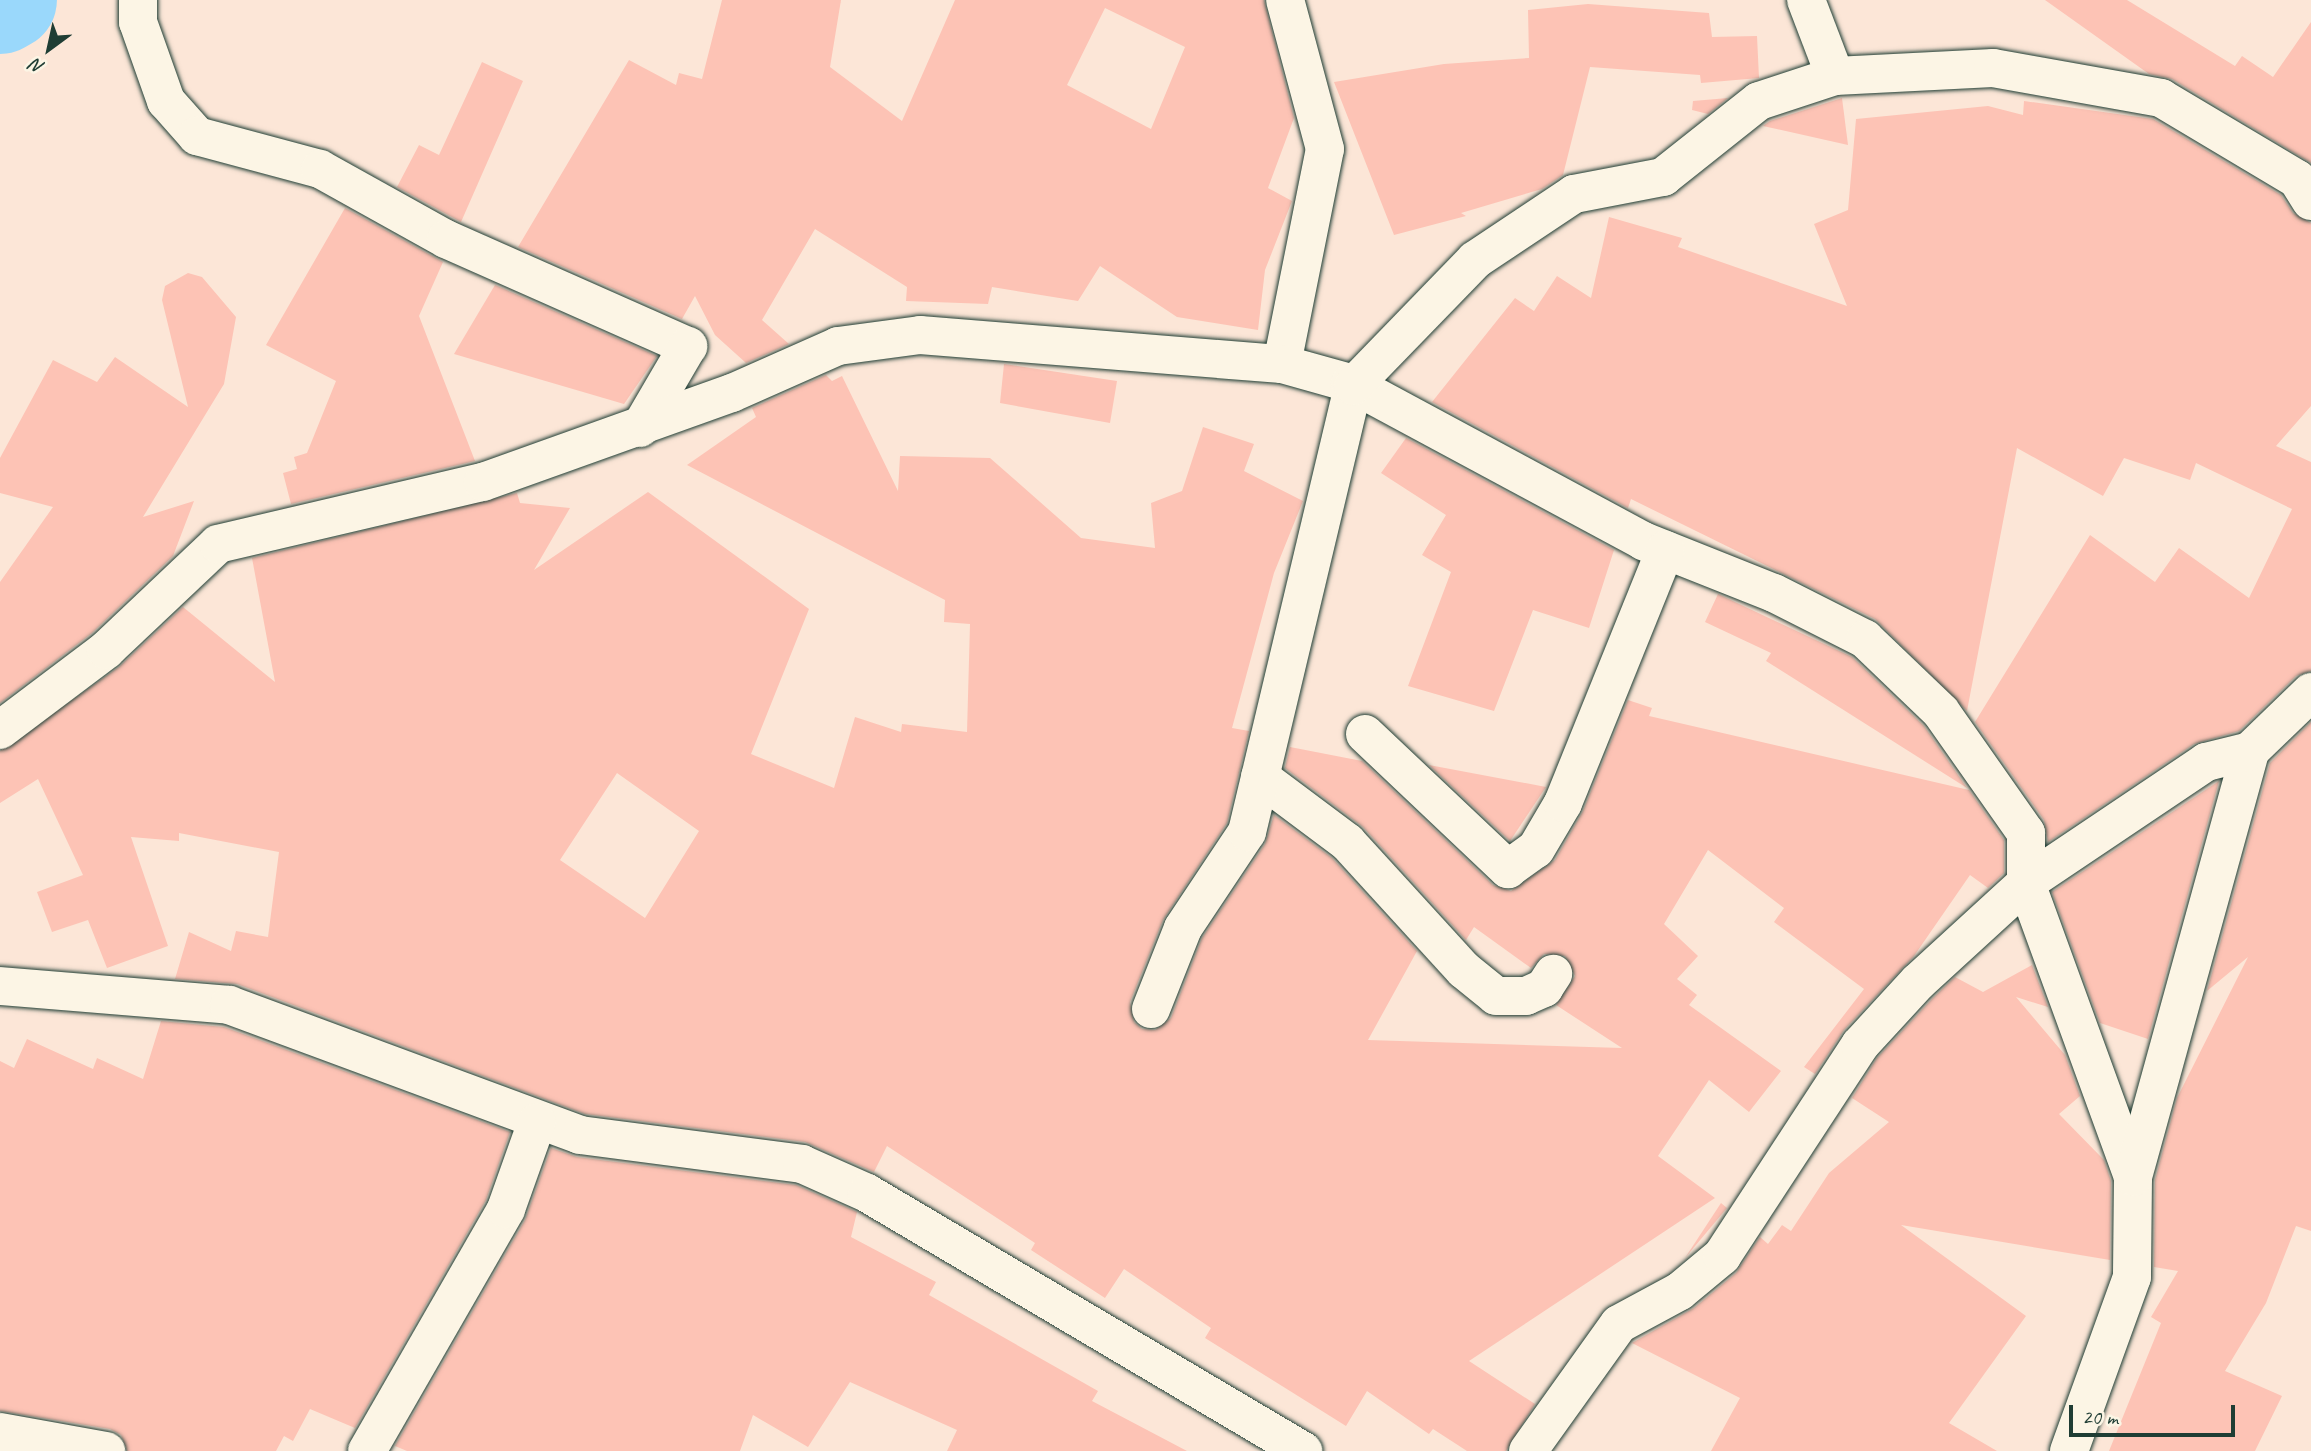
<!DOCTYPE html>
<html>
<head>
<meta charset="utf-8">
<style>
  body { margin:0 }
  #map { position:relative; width:2311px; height:1451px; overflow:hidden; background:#fce6d7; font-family:Caveat,sans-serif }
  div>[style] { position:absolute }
  .river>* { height:100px; margin:-50px; padding:0 50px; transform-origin:50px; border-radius:50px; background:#9ad8fb }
  .building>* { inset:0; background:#fdc3b5 }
  .roads { filter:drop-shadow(0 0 2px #1f3d34) drop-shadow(0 0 2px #1f3d34) }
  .street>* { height:38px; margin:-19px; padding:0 19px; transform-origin:19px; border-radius:19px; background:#fcf5e5 }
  span { translate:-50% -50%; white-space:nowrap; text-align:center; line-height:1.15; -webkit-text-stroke:6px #fcf5e5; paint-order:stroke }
  .north { position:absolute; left:14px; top:14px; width:70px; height:70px; -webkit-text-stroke:5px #fcf5e5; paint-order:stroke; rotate:213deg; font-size:19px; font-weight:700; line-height:28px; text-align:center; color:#1f3d34 }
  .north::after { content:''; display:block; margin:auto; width:24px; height:32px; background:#1f3d34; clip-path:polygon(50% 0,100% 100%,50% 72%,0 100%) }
  .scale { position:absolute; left:2069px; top:1405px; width:166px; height:32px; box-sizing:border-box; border:4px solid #1f3d34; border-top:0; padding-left:9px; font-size:21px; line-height:24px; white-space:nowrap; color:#1f3d34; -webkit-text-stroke:5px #fcf5e5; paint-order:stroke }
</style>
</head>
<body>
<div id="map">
  <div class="river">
    <i style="left:0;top:4px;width:8px;rotate:-30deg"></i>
  </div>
  <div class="building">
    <i style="clip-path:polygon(evenodd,722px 0,841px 0,830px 67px,902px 121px,955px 0,1264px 0,1294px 118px,1268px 188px,1292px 201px,1265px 270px,1258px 330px,1177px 317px,1100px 266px,1078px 301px,992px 287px,988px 304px,906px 301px,907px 287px,815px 229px,762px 320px,789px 344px,746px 363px,715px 335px,695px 296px,682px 319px,518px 247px,629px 60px,676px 85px,679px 73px,702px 79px,722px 0,1105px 8px,1185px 47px,1151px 129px,1067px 85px,1105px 8px)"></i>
    <i style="clip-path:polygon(2045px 0,2127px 0,2235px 66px,2242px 56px,2273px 77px,2311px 22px,2311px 163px,2172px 79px,2149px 74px)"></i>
    <i style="clip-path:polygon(1588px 4px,1709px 13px,1712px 37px,1757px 36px,1759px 78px,1701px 83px,1700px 75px,1590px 67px,1563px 175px,1542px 189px,1461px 213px,1466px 216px,1394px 235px,1334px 82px,1444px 64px,1529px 58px,1528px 10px)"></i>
    <i style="clip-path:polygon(482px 62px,523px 81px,461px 222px,397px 187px,419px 145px,439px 155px)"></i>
    <i style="clip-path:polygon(1728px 98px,1708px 114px,1692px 110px,1693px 101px)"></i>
    <i style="clip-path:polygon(1842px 98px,1848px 145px,1763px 126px,1770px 121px)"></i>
    <i style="clip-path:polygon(2024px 101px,2153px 119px,2281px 195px,2293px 213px,2311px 223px,2311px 406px,2276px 446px,2311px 462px,2311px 671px,2296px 676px,2239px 731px,2194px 744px,2048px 842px,2044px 820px,1975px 722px,2090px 535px,2155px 582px,2179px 548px,2249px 598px,2292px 509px,2196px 463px,2190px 480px,2124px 458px,2103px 496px,2017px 448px,1967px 711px,1875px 619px,1631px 499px,1628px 508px,1432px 402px,1515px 298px,1534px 311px,1557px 276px,1591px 298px,1609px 217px,1682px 238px,1678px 247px,1847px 306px,1814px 224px,1848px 210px,1856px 119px,1988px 106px,2023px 115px)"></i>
    <i style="clip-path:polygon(345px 208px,443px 262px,419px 316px,475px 461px,291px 504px,283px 473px,297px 469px,294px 457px,307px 453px,336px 381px,266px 345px)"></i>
    <i style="clip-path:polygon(188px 273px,202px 277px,236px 317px,224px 384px,143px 517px,194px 501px,173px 556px,92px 633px,0 703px,0 582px,53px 507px,0 493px,0 458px,53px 360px,97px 382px,115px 357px,188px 407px,162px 300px,165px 286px)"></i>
    <i style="clip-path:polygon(495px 285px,657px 356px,624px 404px,454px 354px)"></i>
    <i style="clip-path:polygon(1004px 364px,1117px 381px,1110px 423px,1000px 403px)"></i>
    <i style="clip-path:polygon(evenodd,826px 375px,832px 381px,842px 376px,898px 491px,900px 456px,990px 458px,1081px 538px,1155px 548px,1151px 503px,1182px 491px,1203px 427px,1254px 444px,1244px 471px,1303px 501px,1274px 573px,1232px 728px,1249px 731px,1227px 823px,1163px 920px,1130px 1002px,1134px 1022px,1142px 1029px,1155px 1030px,1171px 1018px,1202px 938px,1265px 844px,1274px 815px,1332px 858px,1417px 951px,1368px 1040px,1622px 1048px,1556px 1005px,1575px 976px,1565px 956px,1544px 954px,1531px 968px,1474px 927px,1466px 940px,1363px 827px,1285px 768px,1290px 747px,1362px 761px,1493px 885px,1511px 891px,1555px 860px,1583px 811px,1628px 700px,1652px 708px,1649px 716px,1969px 790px,2004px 840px,2004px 873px,1988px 888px,1970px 875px,1914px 956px,1844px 1030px,1815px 1074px,1804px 1067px,1864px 989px,1774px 922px,1784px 908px,1708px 850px,1664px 924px,1698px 956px,1677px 979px,1697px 995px,1689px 1005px,1781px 1071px,1749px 1112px,1709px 1080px,1658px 1156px,1715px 1198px,1469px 1361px,1535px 1404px,1506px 1451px,1467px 1451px,1433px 1429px,1429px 1434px,1367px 1391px,1346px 1426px,1205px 1338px,1211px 1328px,1124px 1269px,1105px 1298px,1031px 1250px,1035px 1243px,887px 1146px,874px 1172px,805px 1142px,585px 1114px,237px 984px,175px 979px,189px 932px,231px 951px,236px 931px,268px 937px,279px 852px,179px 833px,179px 841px,131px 837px,168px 946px,107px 968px,88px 920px,52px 932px,37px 892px,83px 875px,38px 779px,0 803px,0 751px,119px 667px,183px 607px,275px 682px,252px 558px,517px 493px,520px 503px,570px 508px,534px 570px,648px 492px,809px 609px,751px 754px,834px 788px,855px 717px,901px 732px,902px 724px,967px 732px,970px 624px,944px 622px,945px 600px,687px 465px,756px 417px,752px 408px,826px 375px,617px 773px,699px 831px,645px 918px,560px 860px,617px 773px)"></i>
    <i style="clip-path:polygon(1406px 438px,1614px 550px,1589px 628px,1533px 610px,1494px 711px,1408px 686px,1451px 572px,1422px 555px,1446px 515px,1381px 473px)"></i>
    <i style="clip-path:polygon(1718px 594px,1852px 657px,1924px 726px,1967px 788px,1766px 661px,1771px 653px,1705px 622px)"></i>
    <i style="clip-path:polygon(2311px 722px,2311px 1231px,2296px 1226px,2266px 1303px,2225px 1371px,2282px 1396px,2255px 1451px,2109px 1451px,2161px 1323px,2151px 1317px,2178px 1271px,2154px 1267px,2155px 1180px,2177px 1098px,2248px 957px,2207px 991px,2270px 763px)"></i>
    <i style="clip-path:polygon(1429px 765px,1546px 787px,1510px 841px)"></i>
    <i style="clip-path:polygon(2219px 781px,2148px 1039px,2100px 1023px,2052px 892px)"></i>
    <i style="clip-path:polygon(2032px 965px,2048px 1007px,2016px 997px,2065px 1055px,2080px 1096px,2059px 1114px,2104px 1160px,2111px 1181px,2110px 1260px,1901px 1225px,2026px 1316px,1949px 1423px,1997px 1451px,1711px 1451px,1740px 1398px,1632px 1343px,1694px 1308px,1736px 1273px,1760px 1237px,1768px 1244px,1782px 1225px,1791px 1231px,1829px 1173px,1889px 1122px,1852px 1098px,1877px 1058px,1933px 998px,1955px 977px,1983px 992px)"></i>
    <i style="clip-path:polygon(161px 1021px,224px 1027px,510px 1132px,486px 1200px,355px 1428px,310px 1409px,293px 1441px,284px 1436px,276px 1451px,127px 1451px,121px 1435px,110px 1429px,0 1411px,0 1061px,14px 1068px,27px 1039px,93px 1069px,97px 1058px,143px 1079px)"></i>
    <i style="clip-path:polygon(551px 1148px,577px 1157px,796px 1185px,857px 1212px,851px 1237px,936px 1282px,929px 1295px,1098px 1391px,1092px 1401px,1187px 1451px,947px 1451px,957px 1430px,850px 1382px,808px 1447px,753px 1415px,740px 1451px,407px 1451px,395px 1446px,525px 1220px)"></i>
    <i style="clip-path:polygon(1721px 1203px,1727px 1208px,1685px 1258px)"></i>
  </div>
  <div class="roads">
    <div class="street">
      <i style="left:138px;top:0;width:22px;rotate:90deg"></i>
      <i style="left:138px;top:22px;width:84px;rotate:70.5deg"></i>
      <i style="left:166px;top:101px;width:47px;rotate:48.5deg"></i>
      <i style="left:197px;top:136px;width:127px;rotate:15deg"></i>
      <i style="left:320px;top:169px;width:144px;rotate:29.1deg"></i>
      <i style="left:446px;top:239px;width:265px;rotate:23.9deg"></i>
      <i style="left:688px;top:346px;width:95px;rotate:120.3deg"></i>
      <i style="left:1806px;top:0;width:81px;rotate:69.1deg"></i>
      <i style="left:1282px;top:364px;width:219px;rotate:-78.7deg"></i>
      <i style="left:1325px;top:149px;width:154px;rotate:-105deg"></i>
      <i style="left:0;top:730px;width:133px;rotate:-37deg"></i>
      <i style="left:106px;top:650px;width:154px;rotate:-43.4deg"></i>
      <i style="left:218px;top:544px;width:272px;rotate:-13.2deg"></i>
      <i style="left:483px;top:482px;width:264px;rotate:-19.7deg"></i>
      <i style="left:732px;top:393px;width:116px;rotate:-23.9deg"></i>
      <i style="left:838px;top:346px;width:83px;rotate:-7.6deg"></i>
      <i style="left:920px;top:335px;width:363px;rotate:4.6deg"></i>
      <i style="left:1282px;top:364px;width:71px;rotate:15.6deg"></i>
      <i style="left:1350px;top:383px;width:333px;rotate:28.3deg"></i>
      <i style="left:1643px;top:541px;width:141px;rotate:21.7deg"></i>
      <i style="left:1774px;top:593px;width:102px;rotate:26.8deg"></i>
      <i style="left:1865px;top:639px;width:105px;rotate:43.8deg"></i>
      <i style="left:1941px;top:712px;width:148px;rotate:54.9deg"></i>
      <i style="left:2026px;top:833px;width:50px;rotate:90deg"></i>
      <i style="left:2026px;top:883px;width:313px;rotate:70deg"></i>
      <i style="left:2133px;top:1177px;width:100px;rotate:90.6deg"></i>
      <i style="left:2132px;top:1277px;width:185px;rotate:109.9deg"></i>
      <i style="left:1365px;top:734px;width:197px;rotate:43.4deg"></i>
      <i style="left:1508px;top:869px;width:34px;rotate:-36deg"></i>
      <i style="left:1536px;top:849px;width:53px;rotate:-59.6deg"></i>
      <i style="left:1563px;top:803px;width:273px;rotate:-68deg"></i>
      <i style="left:1260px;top:777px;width:109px;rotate:36.8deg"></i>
      <i style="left:1347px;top:842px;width:173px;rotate:47.6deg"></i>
      <i style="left:1464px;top:970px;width:41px;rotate:39.1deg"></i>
      <i style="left:1496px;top:996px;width:30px"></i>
      <i style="left:1526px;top:996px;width:20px;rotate:-24deg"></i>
      <i style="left:1544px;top:988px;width:17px;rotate:-57deg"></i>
      <i style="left:0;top:986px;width:230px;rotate:4.7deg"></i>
      <i style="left:229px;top:1005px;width:374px;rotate:20.3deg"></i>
      <i style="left:580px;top:1135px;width:224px;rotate:7.4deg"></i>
      <i style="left:802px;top:1164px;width:71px;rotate:24deg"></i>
      <i style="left:867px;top:1193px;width:507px;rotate:30.61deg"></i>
      <i style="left:1151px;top:1009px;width:87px;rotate:-68.4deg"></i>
      <i style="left:1183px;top:928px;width:115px;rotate:-56.3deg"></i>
      <i style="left:1247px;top:832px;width:458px;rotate:-76.6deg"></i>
      <i style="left:1353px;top:386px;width:175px;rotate:-45.9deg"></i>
      <i style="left:1475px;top:260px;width:119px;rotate:-33.7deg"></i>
      <i style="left:1574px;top:194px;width:91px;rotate:-10.8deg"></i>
      <i style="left:1663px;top:177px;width:122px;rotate:-38.4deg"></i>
      <i style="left:1759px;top:101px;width:80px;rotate:-18.2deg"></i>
      <i style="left:1835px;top:76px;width:158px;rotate:-2.9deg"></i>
      <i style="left:1993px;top:68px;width:171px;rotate:10.1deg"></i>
      <i style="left:2161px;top:98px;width:158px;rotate:30.8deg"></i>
      <i style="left:2297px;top:179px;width:26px;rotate:58deg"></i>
      <i style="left:2133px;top:1177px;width:442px;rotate:-74.6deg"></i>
      <i style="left:2250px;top:751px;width:85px;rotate:-44deg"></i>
      <i style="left:0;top:1432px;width:108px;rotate:10.2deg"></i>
      <i style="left:367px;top:1451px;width:279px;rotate:-60.1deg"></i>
      <i style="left:506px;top:1209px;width:92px;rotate:-70.4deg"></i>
      <i style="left:1528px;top:1451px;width:156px;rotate:-54.4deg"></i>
      <i style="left:1619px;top:1324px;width:69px;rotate:-28.4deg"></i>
      <i style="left:1680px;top:1291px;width:55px;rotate:-39.8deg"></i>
      <i style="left:1722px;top:1256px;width:252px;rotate:-56.8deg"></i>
      <i style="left:1860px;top:1045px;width:86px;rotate:-47.4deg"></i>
      <i style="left:1918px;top:982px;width:147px;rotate:-42.5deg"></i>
      <i style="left:2026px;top:883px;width:217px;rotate:-33.9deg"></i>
      <i style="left:2206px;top:762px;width:45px;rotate:-14deg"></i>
    </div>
  </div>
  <div class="north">N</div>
  <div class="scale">20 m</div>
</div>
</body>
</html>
